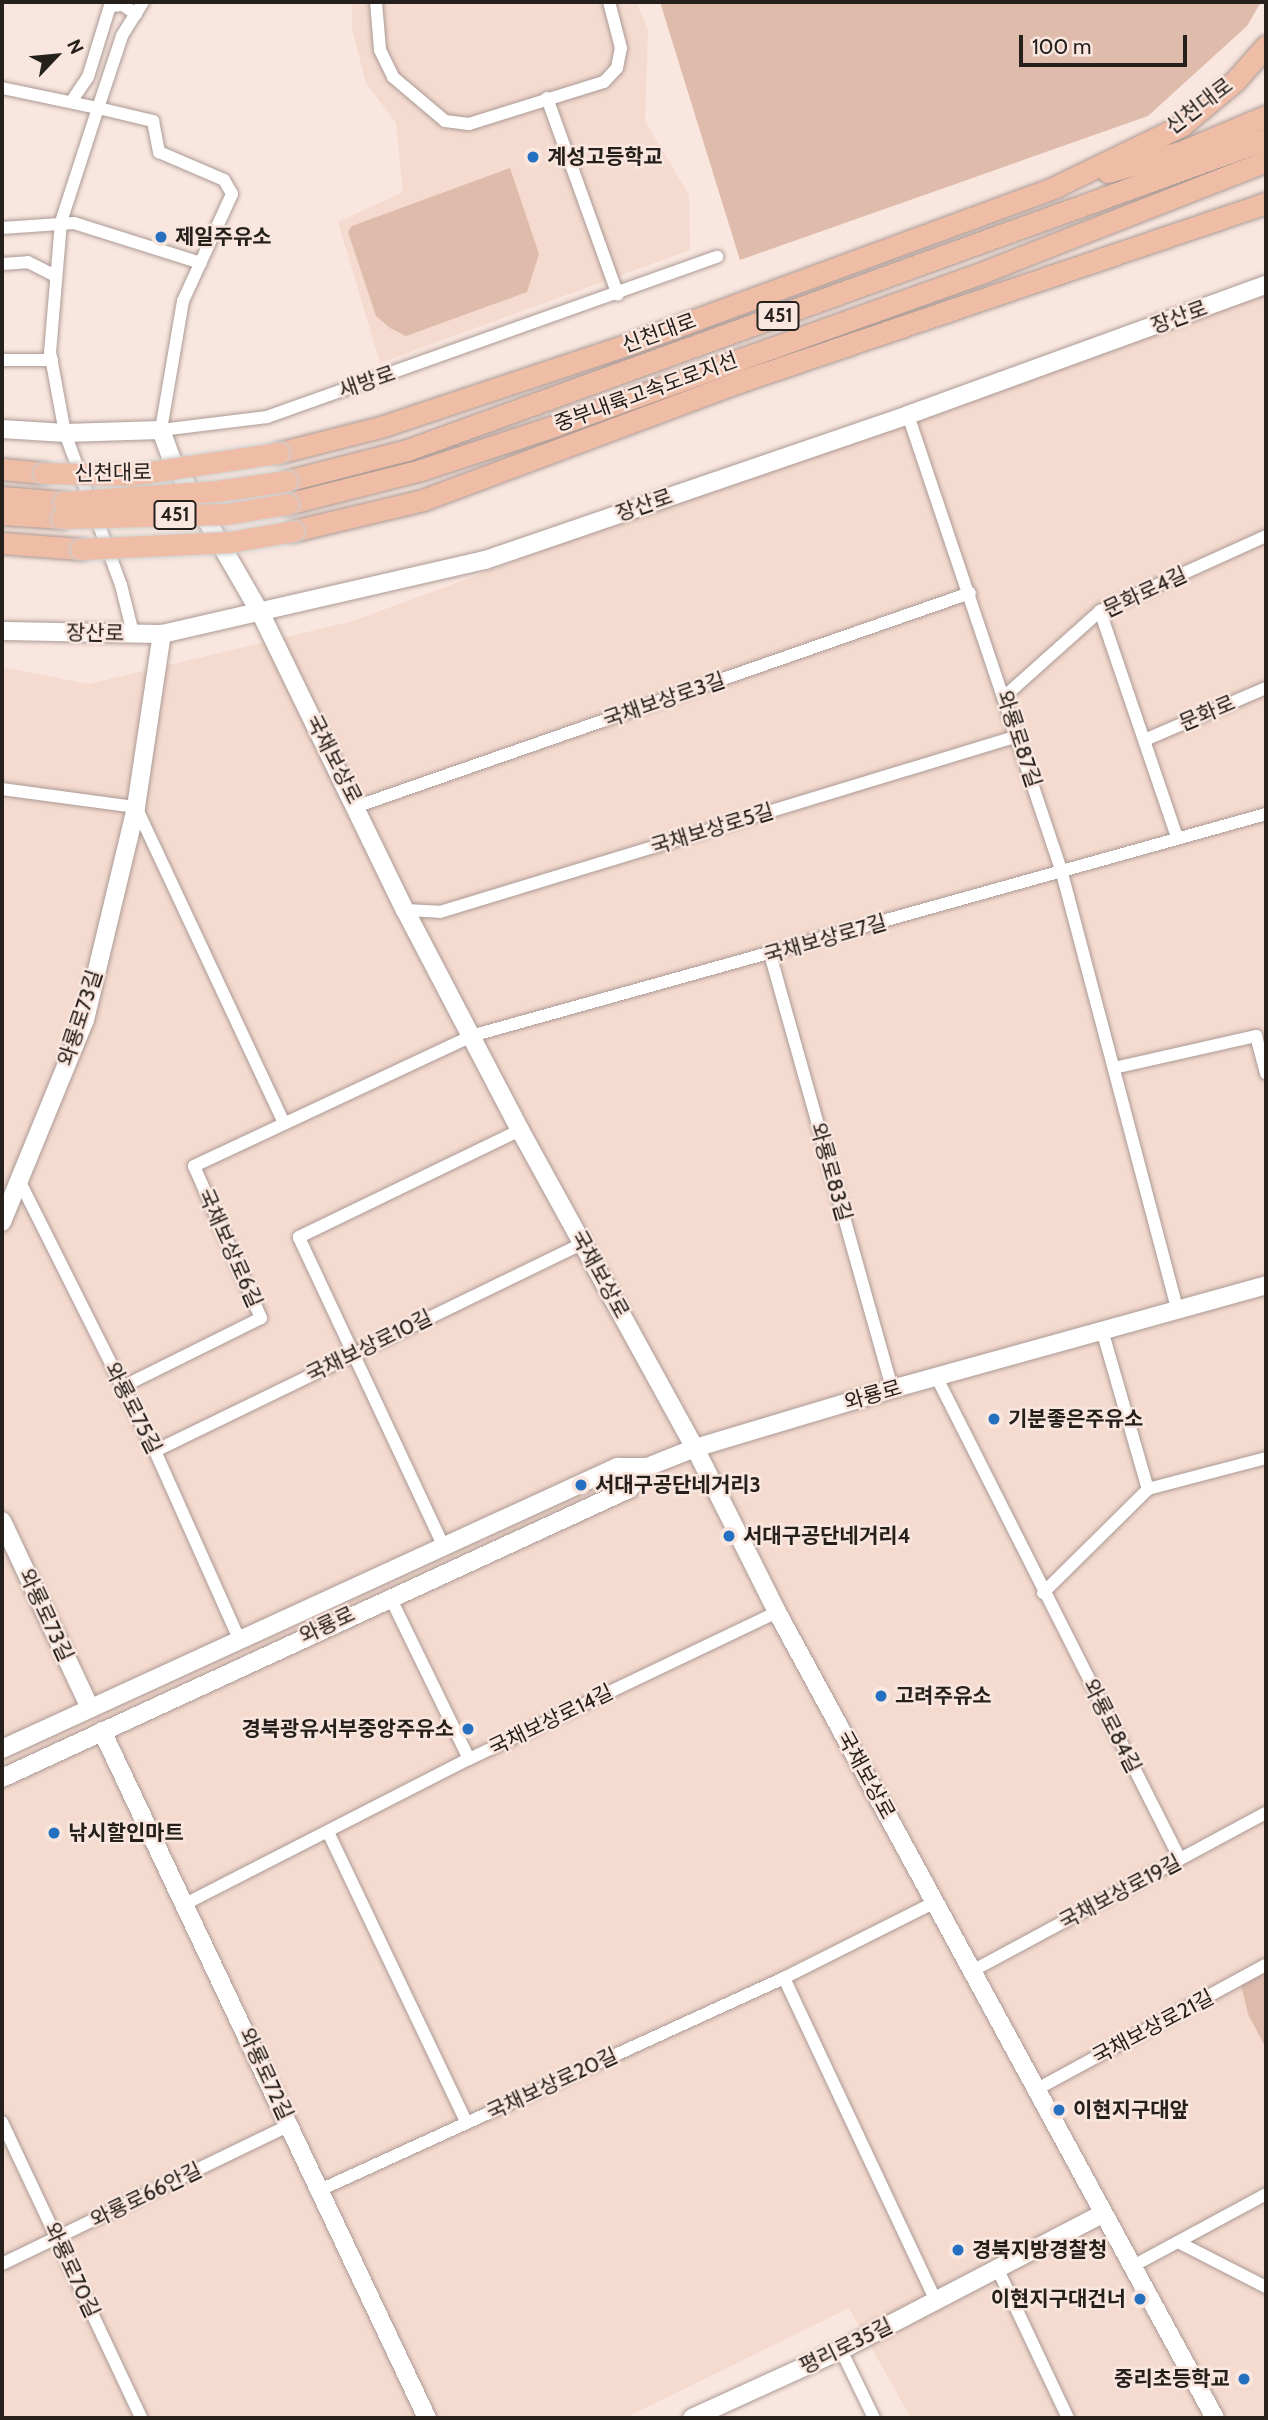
<!DOCTYPE html>
<html>
<head>
<meta charset="utf-8">
<style>
  body { margin:0 }
  #map { position:relative; width:1268px; height:2420px; overflow:hidden; background:#f9e7df; font-family:Cabin,"Noto Sans KR",sans-serif }
  div>[style] { position:absolute }
  .built>* { inset:0; background:#f4dacf }
  .green>* { inset:0; background:#dfbbac }
  .roads { filter:drop-shadow(0 0 2px #ab9a94) drop-shadow(0 0 2px #ab9a94) }
  .street>* { height:12px; margin:-6px; padding:0 6px; transform-origin:6px; border-radius:6px; background:#fff }
  .secondary>* { height:18px; margin:-9px; padding:0 9px; transform-origin:9px; border-radius:9px; background:#fff }
  .highway>* { height:21px; margin:-10.5px; padding:0 10.5px; transform-origin:10.5px; border-radius:10.5px; background:#efbca6 }
  .bridges { filter:drop-shadow(0 0 2px #cfcecd) drop-shadow(0 0 2px #cfcecd) }
  .highway-bridge>* { height:21px; margin:-10.5px; padding:0 10.5px; transform-origin:10.5px; border-radius:10.5px; background:#efbca6 }
  .dots>* { width:19px; height:19px; translate:-50% -50%; box-sizing:border-box; border:4px solid #f9e7df; border-radius:50% }
  span { translate:-50% -50%; white-space:nowrap; text-align:center; line-height:1.15; -webkit-text-stroke:5px #f9e7df; paint-order:stroke }
  .shield-label span { padding:2px 5px; background:#f9e7df; border:2px solid; border-radius:5px; -webkit-text-stroke-width:0 }
  .shield-label { font-size:19px; color:#26201d; font-weight:700 }
  .street-label { font-size:21px; color:#26201d }
  .poi-label { font-size:21px; color:#26201d; font-weight:700 }
  .left { translate:0 -50%; text-align:left }
  .right { translate:-100% -50%; text-align:right }
  .frame { position:absolute; inset:0; border:4px solid #26201d; pointer-events:none }
  .north { position:absolute; left:21px; top:21px; width:70px; height:70px; -webkit-text-stroke:5px #f9e7df; paint-order:stroke; rotate:64deg; font-size:19px; font-weight:700; line-height:28px; text-align:center; color:#26201d }
  .north::after { content:''; display:block; margin:auto; width:24px; height:32px; background:#26201d; clip-path:polygon(50% 0,100% 100%,50% 72%,0 100%) }
  .scale { position:absolute; left:1019px; top:35px; width:168px; height:32px; box-sizing:border-box; border:4px solid #26201d; border-top:0; padding-left:9px; font-size:21px; line-height:24px; white-space:nowrap; color:#26201d; -webkit-text-stroke:5px #f9e7df; paint-order:stroke }
</style>
</head>
<body>
<div id="map">
  <div class="built">
    <i style="clip-path:polygon(352px 2px,637px 2px,648px 31px,645px 121px,689px 195px,690px 250px,380px 363px,338px 222px,403px 192px,396px 123px,366px 83px,352px 29px)"></i>
    <i style="clip-path:polygon(1266px 284px,1266px 2418px,911px 2418px,849px 2308px,625px 2418px,2px 2418px,2px 667px,89px 684px,353px 621px)"></i>
  </div>
  <div class="green">
    <i style="clip-path:polygon(660px 2px,1261px 2px,1247px 26px,1148px 116px,740px 260px)"></i>
    <i style="clip-path:polygon(510px 168px,539px 254px,527px 292px,406px 336px,390px 328px,376px 316px,348px 232px,352px 226px)"></i>
    <i style="clip-path:polygon(1266px 1973px,1266px 2048px,1248px 2014px,1241px 1985px)"></i>
  </div>
  <div class="roads">
    <div class="street">
      <i style="left:143px;top:2px;width:40px;rotate:122deg"></i>
      <i style="left:122px;top:36px;width:76px;rotate:108.4deg"></i>
      <i style="left:98px;top:108px;width:57px;rotate:13.3deg"></i>
      <i style="left:153px;top:121px;width:32px;rotate:79deg"></i>
      <i style="left:159px;top:152px;width:71px;rotate:23.3deg"></i>
      <i style="left:224px;top:180px;width:16px;rotate:60deg"></i>
      <i style="left:232px;top:194px;width:118px;rotate:114.6deg"></i>
      <i style="left:183px;top:301px;width:131px;rotate:99.7deg"></i>
      <i style="left:161px;top:430px;width:107px;rotate:-7deg"></i>
      <i style="left:267px;top:417px;width:478px;rotate:-19.6deg"></i>
      <i style="left:376px;top:2px;width:48px;rotate:85.2deg"></i>
      <i style="left:380px;top:50px;width:30px;rotate:64deg"></i>
      <i style="left:393px;top:77px;width:68px;rotate:40.2deg"></i>
      <i style="left:445px;top:121px;width:24px;rotate:7deg"></i>
      <i style="left:469px;top:124px;width:141px;rotate:-17.3deg"></i>
      <i style="left:604px;top:82px;width:19px;rotate:-47deg"></i>
      <i style="left:617px;top:68px;width:20px;rotate:-79deg"></i>
      <i style="left:621px;top:48px;width:48px;rotate:-104.6deg"></i>
      <i style="left:2px;top:88px;width:98px;rotate:11.8deg"></i>
      <i style="left:98px;top:108px;width:120px;rotate:108deg"></i>
      <i style="left:61px;top:222px;width:130px;rotate:94.8deg"></i>
      <i style="left:50px;top:352px;width:82px;rotate:79.5deg"></i>
      <i style="left:65px;top:433px;width:162px;rotate:69.8deg"></i>
      <i style="left:121px;top:585px;width:49px;rotate:76deg"></i>
      <i style="left:547px;top:98px;width:209px;rotate:70.2deg"></i>
      <i style="left:71px;top:102px;width:30px;rotate:-56deg"></i>
      <i style="left:88px;top:77px;width:74px;rotate:-72.8deg"></i>
      <i style="left:110px;top:6px;width:13px;rotate:-4deg"></i>
      <i style="left:123px;top:5px;width:16px;rotate:35deg"></i>
      <i style="left:2px;top:228px;width:72px;rotate:-4deg"></i>
      <i style="left:74px;top:223px;width:133px;rotate:17.5deg"></i>
      <i style="left:2px;top:264px;width:26px;rotate:-4deg"></i>
      <i style="left:28px;top:262px;width:29px;rotate:27deg"></i>
      <i style="left:2px;top:360px;width:50px"></i>
      <i style="left:908px;top:415px;width:483px;rotate:71.4deg"></i>
      <i style="left:1062px;top:873px;width:451px;rotate:75.2deg"></i>
      <i style="left:1100px;top:611px;width:239px;rotate:71.2deg"></i>
      <i style="left:1005px;top:696px;width:127px;rotate:-41.8deg"></i>
      <i style="left:1100px;top:611px;width:182px;rotate:-24.3deg"></i>
      <i style="left:1147px;top:739px;width:129px;rotate:-23.2deg"></i>
      <i style="left:2px;top:789px;width:135px;rotate:7.7deg"></i>
      <i style="left:136px;top:807px;width:349px;rotate:64.9deg"></i>
      <i style="left:358px;top:806px;width:648px;rotate:-19.19deg"></i>
      <i style="left:405px;top:910px;width:35px;rotate:3deg"></i>
      <i style="left:440px;top:912px;width:604px;rotate:-16.94deg"></i>
      <i style="left:770px;top:954px;width:452px;rotate:74.3deg"></i>
      <i style="left:1114px;top:1068px;width:146px;rotate:-12.7deg"></i>
      <i style="left:1256px;top:1036px;width:39px;rotate:75deg"></i>
      <i style="left:19px;top:1180px;width:303px;rotate:63.4deg"></i>
      <i style="left:155px;top:1451px;width:206px;rotate:65.9deg"></i>
      <i style="left:1102px;top:1330px;width:166px;rotate:73.9deg"></i>
      <i style="left:936px;top:1376px;width:541px;rotate:63.2deg"></i>
      <i style="left:122px;top:1387px;width:155px;rotate:-26.4deg"></i>
      <i style="left:261px;top:1318px;width:166px;rotate:-113.8deg"></i>
      <i style="left:194px;top:1166px;width:306px;rotate:-25.1deg"></i>
      <i style="left:471px;top:1036px;width:825px;rotate:-15.6deg"></i>
      <i style="left:155px;top:1451px;width:476px;rotate:-25.9deg"></i>
      <i style="left:443px;top:1545px;width:340px;rotate:-115.1deg"></i>
      <i style="left:299px;top:1237px;width:246px;rotate:-25.8deg"></i>
      <i style="left:1043px;top:1593px;width:148px;rotate:-44.7deg"></i>
      <i style="left:1148px;top:1489px;width:122px;rotate:-14.7deg"></i>
      <i style="left:390px;top:1597px;width:180px;rotate:64deg"></i>
      <i style="left:328px;top:1832px;width:322px;rotate:64.5deg"></i>
      <i style="left:187px;top:1903px;width:317px;rotate:-27.1deg"></i>
      <i style="left:469px;top:1759px;width:341px;rotate:-25.5deg"></i>
      <i style="left:974px;top:1970px;width:332px;rotate:-28.3deg"></i>
      <i style="left:784px;top:1978px;width:357px;rotate:64.8deg"></i>
      <i style="left:1039px;top:2088px;width:258px;rotate:-28.5deg"></i>
      <i style="left:2px;top:2122px;width:327px;rotate:64.8deg"></i>
      <i style="left:320px;top:2190px;width:510px;rotate:-24.56deg"></i>
      <i style="left:784px;top:1978px;width:169px;rotate:-26.7deg"></i>
      <i style="left:1178px;top:2242px;width:99px;rotate:27.1deg"></i>
      <i style="left:2px;top:2264px;width:320px;rotate:-25.8deg"></i>
      <i style="left:1133px;top:2266px;width:151px;rotate:-28.4deg"></i>
      <i style="left:998px;top:2270px;width:164px;rotate:64.7deg"></i>
      <i style="left:841px;top:2350px;width:76px;rotate:64.1deg"></i>
    </div>
    <div class="secondary">
      <i style="left:2px;top:429px;width:63px;rotate:3.6deg"></i>
      <i style="left:65px;top:433px;width:96px;rotate:-1.8deg"></i>
      <i style="left:161px;top:430px;width:32px;rotate:70deg"></i>
      <i style="left:172px;top:460px;width:178px;rotate:60deg"></i>
      <i style="left:261px;top:614px;width:329px;rotate:64.1deg"></i>
      <i style="left:405px;top:910px;width:248px;rotate:62.4deg"></i>
      <i style="left:520px;top:1130px;width:363px;rotate:61.2deg"></i>
      <i style="left:695px;top:1448px;width:183px;rotate:63.4deg"></i>
      <i style="left:777px;top:1612px;width:917px;rotate:61.48deg"></i>
      <i style="left:2px;top:631px;width:160px;rotate:1.1deg"></i>
      <i style="left:162px;top:634px;width:331px;rotate:-12.9deg"></i>
      <i style="left:485px;top:560px;width:447px;rotate:-18.9deg"></i>
      <i style="left:908px;top:415px;width:381px;rotate:-20deg"></i>
      <i style="left:2px;top:1222px;width:218px;rotate:-67.7deg"></i>
      <i style="left:85px;top:1020px;width:219px;rotate:-76.5deg"></i>
      <i style="left:136px;top:807px;width:175px;rotate:-81.5deg"></i>
      <i style="left:2px;top:1521px;width:207px;rotate:64.8deg"></i>
      <i style="left:102px;top:1731px;width:760px;rotate:64.68deg"></i>
      <i style="left:2px;top:1749px;width:677px;rotate:-24.63deg"></i>
      <i style="left:617px;top:1467px;width:30px"></i>
      <i style="left:647px;top:1467px;width:52px;rotate:-21.6deg"></i>
      <i style="left:695px;top:1448px;width:206px;rotate:-16.7deg"></i>
      <i style="left:892px;top:1389px;width:388px;rotate:-15.5deg"></i>
      <i style="left:2px;top:1778px;width:690px;rotate:-24.75deg"></i>
      <i style="left:629px;top:1489px;width:28px;rotate:-51deg"></i>
      <i style="left:692px;top:2418px;width:164px;rotate:-24.5deg"></i>
      <i style="left:841px;top:2350px;width:294px;rotate:-27.5deg"></i>
    </div>
    <div class="highway">
      <i style="left:1108px;top:172px;width:78px;rotate:-15.6deg"></i>
      <i style="left:1183px;top:151px;width:90px;rotate:-22.9deg"></i>
      <i style="left:278px;top:453px;width:106px;rotate:-14.2deg"></i>
      <i style="left:381px;top:427px;width:265px;rotate:-18.5deg"></i>
      <i style="left:632px;top:343px;width:451px;rotate:-20.2deg"></i>
      <i style="left:1055px;top:187px;width:140px;rotate:-25.8deg"></i>
      <i style="left:1181px;top:126px;width:70px;rotate:-39.8deg"></i>
      <i style="left:1235px;top:81px;width:47px;rotate:-48.5deg"></i>
      <i style="left:2px;top:469px;width:42px;rotate:5.4deg"></i>
      <i style="left:286px;top:481px;width:125px;rotate:-14.4deg"></i>
      <i style="left:407px;top:450px;width:914px;rotate:-19.9deg"></i>
      <i style="left:2px;top:497px;width:62px;rotate:4.6deg"></i>
      <i style="left:287px;top:504px;width:138px;rotate:-14.2deg"></i>
      <i style="left:421px;top:470px;width:137px;rotate:-18.3deg"></i>
      <i style="left:551px;top:427px;width:462px;rotate:-19.7deg"></i>
      <i style="left:986px;top:271px;width:301px;rotate:-21.4deg"></i>
      <i style="left:2px;top:514px;width:60px;rotate:3.8deg"></i>
      <i style="left:293px;top:531px;width:134px;rotate:-13.4deg"></i>
      <i style="left:423px;top:500px;width:337px;rotate:-20.5deg"></i>
      <i style="left:739px;top:382px;width:557px;rotate:-18.76deg"></i>
      <i style="left:2px;top:543px;width:79px;rotate:4.3deg"></i>
    </div>
  </div>
  <div class="bridges">
    <div class="highway-bridge">
      <i style="left:44px;top:473px;width:86px;rotate:1.3deg"></i>
      <i style="left:130px;top:475px;width:150px;rotate:-8.5deg"></i>
      <i style="left:64px;top:502px;width:153px;rotate:-4.1deg"></i>
      <i style="left:217px;top:491px;width:70px;rotate:-8.2deg"></i>
      <i style="left:62px;top:518px;width:164px;rotate:-1.4deg"></i>
      <i style="left:226px;top:514px;width:62px;rotate:-9.3deg"></i>
      <i style="left:81px;top:549px;width:149px;rotate:-2.7deg"></i>
      <i style="left:230px;top:542px;width:64px;rotate:-9.9deg"></i>
    </div>
  </div>
  <div class="dots">
    <i style="left:533px;top:157px;background:#2570c0"></i>
    <i style="left:161px;top:237px;background:#2570c0"></i>
    <i style="left:994px;top:1419px;background:#2570c0"></i>
    <i style="left:581px;top:1485px;background:#2570c0"></i>
    <i style="left:729px;top:1536px;background:#2570c0"></i>
    <i style="left:881px;top:1696px;background:#2570c0"></i>
    <i style="left:468px;top:1729px;background:#2570c0"></i>
    <i style="left:54px;top:1833px;background:#2570c0"></i>
    <i style="left:1059px;top:2110px;background:#2570c0"></i>
    <i style="left:958px;top:2250px;background:#2570c0"></i>
    <i style="left:1140px;top:2299px;background:#2570c0"></i>
    <i style="left:1244px;top:2379px;background:#2570c0"></i>
  </div>
  <div class="shield-label">
    <span style="left:778px;top:316px">451</span>
    <span style="left:175px;top:515px">451</span>
  </div>
  <div class="street-label">
    <span style="left:1199px;top:106px;rotate:-37deg">신천대로</span>
    <span style="left:1179px;top:317px;rotate:-20deg">장산로</span>
    <span style="left:659px;top:333px;rotate:-20deg">신천대로</span>
    <span style="left:367px;top:382px;rotate:-19deg">새방로</span>
    <span style="left:646px;top:392px;rotate:-20deg">중부내륙고속도로지선</span>
    <span style="left:113px;top:473px;rotate:-1deg">신천대로</span>
    <span style="left:644px;top:505px;rotate:-19deg">장산로</span>
    <span style="left:1145px;top:592px;rotate:-25deg">문화로4길</span>
    <span style="left:95px;top:633px;rotate:1deg">장산로</span>
    <span style="left:664px;top:700px;rotate:-19deg">국채보상로3길</span>
    <span style="left:1207px;top:713px;rotate:-23deg">문화로</span>
    <span style="left:1019px;top:739px;rotate:72deg">와룡로87길</span>
    <span style="left:334px;top:759px;rotate:63deg">국채보상로</span>
    <span style="left:712px;top:829px;rotate:-17deg">국채보상로5길</span>
    <span style="left:825px;top:939px;rotate:-16deg">국채보상로7길</span>
    <span style="left:80px;top:1018px;rotate:-72deg">와룡로73길</span>
    <span style="left:831px;top:1172px;rotate:74deg">와룡로83길</span>
    <span style="left:230px;top:1248px;rotate:66deg">국채보상로6길</span>
    <span style="left:600px;top:1274px;rotate:61deg">국채보상로</span>
    <span style="left:369px;top:1346px;rotate:-26deg">국채보상로10길</span>
    <span style="left:873px;top:1395px;rotate:-16deg">와룡로</span>
    <span style="left:133px;top:1408px;rotate:63deg">와룡로75길</span>
    <span style="left:46px;top:1615px;rotate:65deg">와룡로73길</span>
    <span style="left:327px;top:1625px;rotate:-25deg">와룡로</span>
    <span style="left:551px;top:1720px;rotate:-26deg">국채보상로14길</span>
    <span style="left:1112px;top:1726px;rotate:63deg">와룡로84길</span>
    <span style="left:866px;top:1775px;rotate:61deg">국채보상로</span>
    <span style="left:1120px;top:1892px;rotate:-28deg">국채보상로19길</span>
    <span style="left:1153px;top:2027px;rotate:-28deg">국채보상로21길</span>
    <span style="left:266px;top:2074px;rotate:65deg">와룡로72길</span>
    <span style="left:552px;top:2084px;rotate:-25deg">국채보상로20길</span>
    <span style="left:146px;top:2195px;rotate:-26deg">와룡로66안길</span>
    <span style="left:72px;top:2270px;rotate:65deg">와룡로70길</span>
    <span style="left:846px;top:2346px;rotate:-26deg">평리로35길</span>
  </div>
  <div class="poi-label">
    <span class="left" style="left:547px;top:157px">계성고등학교</span>
    <span class="left" style="left:175px;top:237px">제일주유소</span>
    <span class="left" style="left:1008px;top:1419px">기분좋은주유소</span>
    <span class="left" style="left:595px;top:1485px">서대구공단네거리3</span>
    <span class="left" style="left:743px;top:1536px">서대구공단네거리4</span>
    <span class="left" style="left:895px;top:1696px">고려주유소</span>
    <span class="right" style="left:454px;top:1729px">경북광유서부중앙주유소</span>
    <span class="left" style="left:68px;top:1833px">낚시할인마트</span>
    <span class="left" style="left:1073px;top:2110px">이현지구대앞</span>
    <span class="left" style="left:972px;top:2250px">경북지방경찰청</span>
    <span class="right" style="left:1126px;top:2299px">이현지구대건너</span>
    <span class="right" style="left:1230px;top:2379px">중리초등학교</span>
  </div>
  <div class="frame"></div>
  <div class="north">N</div>
  <div class="scale">100 m</div>
</div>
</body>
</html>
